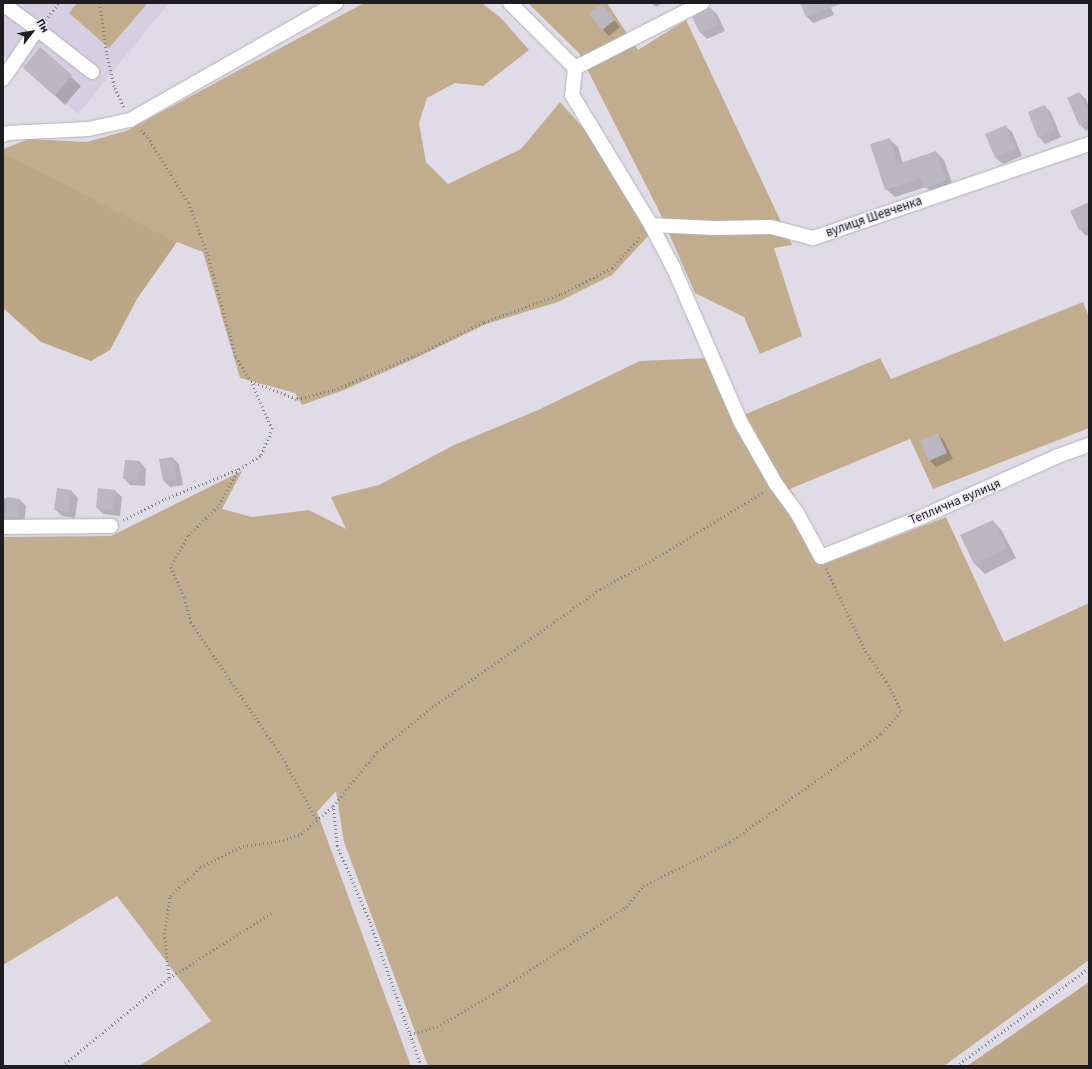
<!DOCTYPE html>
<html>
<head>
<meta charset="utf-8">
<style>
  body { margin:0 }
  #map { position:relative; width:1092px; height:1069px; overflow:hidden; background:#e0dce7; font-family:"Source Sans 3",sans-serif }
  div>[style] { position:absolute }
  .built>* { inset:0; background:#d6cfe1 }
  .green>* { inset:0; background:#c1ad8e }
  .forest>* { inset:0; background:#bba686 }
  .shadow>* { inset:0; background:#0003 }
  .building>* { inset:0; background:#bbb7c1 }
  .path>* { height:2.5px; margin-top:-1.25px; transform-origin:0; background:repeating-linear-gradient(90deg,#828087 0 1px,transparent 0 4px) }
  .roads { filter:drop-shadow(0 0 1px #b5b1bb) drop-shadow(0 0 1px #b5b1bb) }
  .minor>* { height:14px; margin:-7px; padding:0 7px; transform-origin:7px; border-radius:7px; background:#fff }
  span { translate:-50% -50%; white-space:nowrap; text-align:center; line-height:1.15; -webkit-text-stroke:3px #ede9f4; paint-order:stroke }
  .street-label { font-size:13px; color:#1d1c20 }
  .frame { position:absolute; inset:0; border:4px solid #1d1c20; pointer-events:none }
  .north { position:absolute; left:12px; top:12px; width:40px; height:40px; -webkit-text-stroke:3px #ede9f4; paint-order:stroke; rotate:59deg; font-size:11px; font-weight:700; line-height:16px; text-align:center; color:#1d1c20 }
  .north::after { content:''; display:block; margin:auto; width:14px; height:18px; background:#1d1c20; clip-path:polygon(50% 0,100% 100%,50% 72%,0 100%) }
</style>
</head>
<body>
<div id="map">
  <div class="built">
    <i style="clip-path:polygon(3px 3px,169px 3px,78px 114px,23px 68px,3px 56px)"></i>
  </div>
  <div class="green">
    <i style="clip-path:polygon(77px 3px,144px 3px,146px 5px,109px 48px,69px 13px)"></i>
    <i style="clip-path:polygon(364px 3px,482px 3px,502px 19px,529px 50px,483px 86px,455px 83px,427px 98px,419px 123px,426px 162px,448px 184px,521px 149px,560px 102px,593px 139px,651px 233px,612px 275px,558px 302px,486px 324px,416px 358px,344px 390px,302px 405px,295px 393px,240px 378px,203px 252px,177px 242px,64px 185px,3px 153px,3px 149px,29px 139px,86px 142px,126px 131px)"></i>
    <i style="clip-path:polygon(528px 3px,607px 3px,638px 50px,686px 20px,792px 245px,774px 248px,802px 336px,760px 354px,744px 317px,695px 293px,660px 213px,579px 53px)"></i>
    <i style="clip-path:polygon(1083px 302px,1089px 317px,1089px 428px,933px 489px,910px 439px,790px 489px,832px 561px,946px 517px,1004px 642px,1089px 603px,1089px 960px,944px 1066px,428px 1066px,344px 842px,336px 791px,317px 812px,411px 1066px,139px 1066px,211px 1021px,117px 896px,3px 965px,3px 537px,111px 536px,242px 471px,222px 509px,252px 517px,309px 510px,346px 529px,331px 497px,379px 485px,454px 445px,538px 410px,640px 361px,709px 358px,734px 419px,880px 358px,891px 379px)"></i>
  </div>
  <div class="forest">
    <i style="clip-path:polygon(3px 153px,177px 242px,137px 299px,110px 350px,91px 361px,41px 342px,3px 308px)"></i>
    <i style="clip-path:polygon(1089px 982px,1089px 1066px,967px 1066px)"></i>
  </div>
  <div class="shadow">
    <i style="clip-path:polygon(651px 3px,663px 3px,656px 7px)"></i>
    <i style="clip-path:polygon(801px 3px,829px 3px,834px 15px,813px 23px,807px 17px)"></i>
    <i style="clip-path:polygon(602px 5px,620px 27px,609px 36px,602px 29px)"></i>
    <i style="clip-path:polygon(710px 8px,717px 14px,725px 31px,707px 39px,701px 33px,694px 18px)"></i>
    <i style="clip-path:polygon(40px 49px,81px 86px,65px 105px,34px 77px)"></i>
    <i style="clip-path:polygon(1079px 93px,1086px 99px,1089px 107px,1089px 129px,1086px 131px,1080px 124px)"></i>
    <i style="clip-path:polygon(1045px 106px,1051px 113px,1061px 137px,1045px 144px,1039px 137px)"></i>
    <i style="clip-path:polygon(1005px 126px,1012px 132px,1022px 156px,1003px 164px,996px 158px,986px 134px)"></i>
    <i style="clip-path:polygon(889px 139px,898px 147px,903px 164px,936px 152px,944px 160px,954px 189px,934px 196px,926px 187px,895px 197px,886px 189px)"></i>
    <i style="clip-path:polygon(1089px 204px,1089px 234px,1086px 236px,1080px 229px)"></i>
    <i style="clip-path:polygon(938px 434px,944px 441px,953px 459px,936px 467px,930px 461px)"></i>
    <i style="clip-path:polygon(173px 458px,179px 464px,183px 485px,170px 487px,164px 481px,160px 460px)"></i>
    <i style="clip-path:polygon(140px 462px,146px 469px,145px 486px,130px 485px,124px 478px)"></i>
    <i style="clip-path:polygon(71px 491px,78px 498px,75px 518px,62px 516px,55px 509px)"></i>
    <i style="clip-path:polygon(115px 491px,122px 497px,120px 516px,103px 514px,97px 508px)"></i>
    <i style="clip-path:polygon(3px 498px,20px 500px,26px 506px,24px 524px,3px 522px)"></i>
    <i style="clip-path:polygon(993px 521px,1002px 531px,1016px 558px,985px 574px,975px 564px,962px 536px)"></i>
  </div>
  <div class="building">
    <i style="clip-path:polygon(800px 3px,840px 3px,840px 4px,806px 17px)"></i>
    <i style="clip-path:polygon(602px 4px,615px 20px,602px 30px,589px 13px)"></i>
    <i style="clip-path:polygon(710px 7px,719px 24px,700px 33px,692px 17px)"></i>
    <i style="clip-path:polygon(40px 47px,72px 75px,55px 96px,23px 68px)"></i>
    <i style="clip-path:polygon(1079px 92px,1089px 112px,1089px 120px,1079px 125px,1067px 98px)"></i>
    <i style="clip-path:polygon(1045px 105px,1055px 131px,1038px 138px,1028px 112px)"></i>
    <i style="clip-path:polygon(1006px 125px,1016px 149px,995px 158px,985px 134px)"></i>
    <i style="clip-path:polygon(890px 138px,898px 164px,936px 151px,946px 180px,925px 188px,921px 178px,885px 190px,870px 144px)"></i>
    <i style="clip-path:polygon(1089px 202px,1089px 225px,1079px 230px,1070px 211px)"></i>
    <i style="clip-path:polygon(938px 433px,947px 453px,929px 461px,920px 441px)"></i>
    <i style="clip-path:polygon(173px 457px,177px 479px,163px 481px,159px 459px)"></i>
    <i style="clip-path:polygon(125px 460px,140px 461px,139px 480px,123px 479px)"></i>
    <i style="clip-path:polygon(57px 488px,72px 490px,68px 512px,54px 510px)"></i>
    <i style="clip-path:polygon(98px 488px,116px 490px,113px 511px,96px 508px)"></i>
    <i style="clip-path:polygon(7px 497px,20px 499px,18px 518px,5px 517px)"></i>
    <i style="clip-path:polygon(993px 520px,1007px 548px,974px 564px,960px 535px)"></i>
  </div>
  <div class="path">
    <i style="left:100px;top:3px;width:51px;rotate:82.2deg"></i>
    <i style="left:107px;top:54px;width:35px;rotate:77deg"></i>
    <i style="left:115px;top:88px;width:23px;rotate:65deg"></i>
    <i style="left:45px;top:20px;width:22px;rotate:-51deg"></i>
    <i style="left:141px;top:130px;width:10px;rotate:45deg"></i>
    <i style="left:148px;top:137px;width:78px;rotate:58.2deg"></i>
    <i style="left:189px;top:203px;width:55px;rotate:69.9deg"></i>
    <i style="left:208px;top:255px;width:106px;rotate:74.6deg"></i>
    <i style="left:236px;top:357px;width:28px;rotate:58deg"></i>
    <i style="left:251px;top:381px;width:49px;rotate:21.4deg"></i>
    <i style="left:297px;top:399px;width:38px;rotate:-14deg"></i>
    <i style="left:334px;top:390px;width:87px;rotate:-23deg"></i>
    <i style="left:414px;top:356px;width:78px;rotate:-25.9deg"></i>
    <i style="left:484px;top:322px;width:82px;rotate:-20deg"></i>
    <i style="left:561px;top:294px;width:57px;rotate:-27deg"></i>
    <i style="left:612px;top:268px;width:43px;rotate:-47.8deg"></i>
    <i style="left:239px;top:469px;width:43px;rotate:118.9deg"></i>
    <i style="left:218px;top:507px;width:42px;rotate:136deg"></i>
    <i style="left:188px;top:536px;width:35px;rotate:119deg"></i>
    <i style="left:171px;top:567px;width:34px;rotate:66deg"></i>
    <i style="left:185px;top:598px;width:25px;rotate:76deg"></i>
    <i style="left:191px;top:622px;width:164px;rotate:55.9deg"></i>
    <i style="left:283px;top:758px;width:71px;rotate:61.3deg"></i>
    <i style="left:123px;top:520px;width:47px;rotate:-26.6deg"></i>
    <i style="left:165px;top:499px;width:80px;rotate:-22.1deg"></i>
    <i style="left:239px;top:469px;width:26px;rotate:-32deg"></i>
    <i style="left:261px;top:455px;width:28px;rotate:-67deg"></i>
    <i style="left:272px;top:429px;width:51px;rotate:-114.1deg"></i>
    <i style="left:169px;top:978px;width:123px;rotate:-32.4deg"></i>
    <i style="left:410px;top:1034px;width:28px;rotate:-15deg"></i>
    <i style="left:437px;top:1027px;width:65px;rotate:-30.5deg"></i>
    <i style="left:493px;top:994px;width:159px;rotate:-33.2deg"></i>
    <i style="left:626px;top:907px;width:27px;rotate:-51deg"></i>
    <i style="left:643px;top:886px;width:97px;rotate:-26.8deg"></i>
    <i style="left:730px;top:842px;width:186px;rotate:-35.6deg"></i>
    <i style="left:881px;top:734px;width:30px;rotate:-49deg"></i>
    <i style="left:901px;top:711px;width:33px;rotate:-117deg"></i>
    <i style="left:886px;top:682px;width:40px;rotate:-124deg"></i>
    <i style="left:864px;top:649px;width:89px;rotate:-115.4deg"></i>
    <i style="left:62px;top:1066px;width:139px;rotate:-39.4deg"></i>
    <i style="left:169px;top:978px;width:44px;rotate:-96.5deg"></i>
    <i style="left:164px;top:934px;width:38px;rotate:-81deg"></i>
    <i style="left:170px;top:896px;width:42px;rotate:-44deg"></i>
    <i style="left:200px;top:867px;width:48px;rotate:-26deg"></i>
    <i style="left:243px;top:846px;width:36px;rotate:-8deg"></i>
    <i style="left:279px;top:841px;width:23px;rotate:-18deg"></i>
    <i style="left:301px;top:834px;width:43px;rotate:-41.2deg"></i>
    <i style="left:421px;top:1066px;width:155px;rotate:-109.6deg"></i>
    <i style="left:369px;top:920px;width:81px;rotate:-113.4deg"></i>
    <i style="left:337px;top:846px;width:40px;rotate:-95.7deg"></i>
    <i style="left:333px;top:806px;width:70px;rotate:-50.8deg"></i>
    <i style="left:377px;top:752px;width:71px;rotate:-39.3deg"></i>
    <i style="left:432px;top:707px;width:152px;rotate:-34.8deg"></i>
    <i style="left:557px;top:620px;width:53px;rotate:-35.8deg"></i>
    <i style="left:600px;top:589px;width:56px;rotate:-28.9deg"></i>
    <i style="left:649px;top:562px;width:136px;rotate:-31.5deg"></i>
    <i style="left:956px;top:1066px;width:165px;rotate:-36.4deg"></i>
  </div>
  <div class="roads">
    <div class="minor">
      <i style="left:510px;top:3px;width:92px;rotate:45deg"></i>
      <i style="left:3px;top:4px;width:42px;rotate:36.3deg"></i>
      <i style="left:37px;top:29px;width:60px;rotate:124.2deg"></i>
      <i style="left:37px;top:29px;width:70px;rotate:38deg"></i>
      <i style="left:575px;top:68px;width:27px;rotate:96deg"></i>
      <i style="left:572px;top:95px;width:152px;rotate:58.7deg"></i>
      <i style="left:651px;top:225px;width:50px;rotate:62.4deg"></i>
      <i style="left:674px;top:269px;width:166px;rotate:66.5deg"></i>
      <i style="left:740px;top:421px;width:73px;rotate:60.3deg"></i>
      <i style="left:776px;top:484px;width:36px;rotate:54deg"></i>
      <i style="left:797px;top:513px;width:50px;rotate:61.4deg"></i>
      <i style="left:821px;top:557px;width:111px;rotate:-21.7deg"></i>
      <i style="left:924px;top:516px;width:147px;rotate:-24.1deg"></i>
      <i style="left:1058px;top:456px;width:33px;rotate:-20deg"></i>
      <i style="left:575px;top:68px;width:143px;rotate:-27.1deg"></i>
      <i style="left:3px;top:135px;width:5px;rotate:-22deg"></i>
      <i style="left:8px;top:133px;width:80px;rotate:-2.9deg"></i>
      <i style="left:88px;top:129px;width:43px;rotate:-12.1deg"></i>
      <i style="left:130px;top:120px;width:237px;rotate:-29.6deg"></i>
      <i style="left:651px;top:225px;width:63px;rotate:2.7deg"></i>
      <i style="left:714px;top:228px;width:57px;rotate:-1deg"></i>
      <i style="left:771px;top:227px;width:43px;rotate:14.7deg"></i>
      <i style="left:813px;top:238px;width:292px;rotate:-18.8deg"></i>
      <i style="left:3px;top:527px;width:108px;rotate:-0.5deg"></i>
    </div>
  </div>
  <div class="street-label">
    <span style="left:874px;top:217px;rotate:-19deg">вулиця Шевченка</span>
    <span style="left:955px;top:502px;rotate:-23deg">Теплична вулиця</span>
  </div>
  <div class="frame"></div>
  <div class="north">Пн</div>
</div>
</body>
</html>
